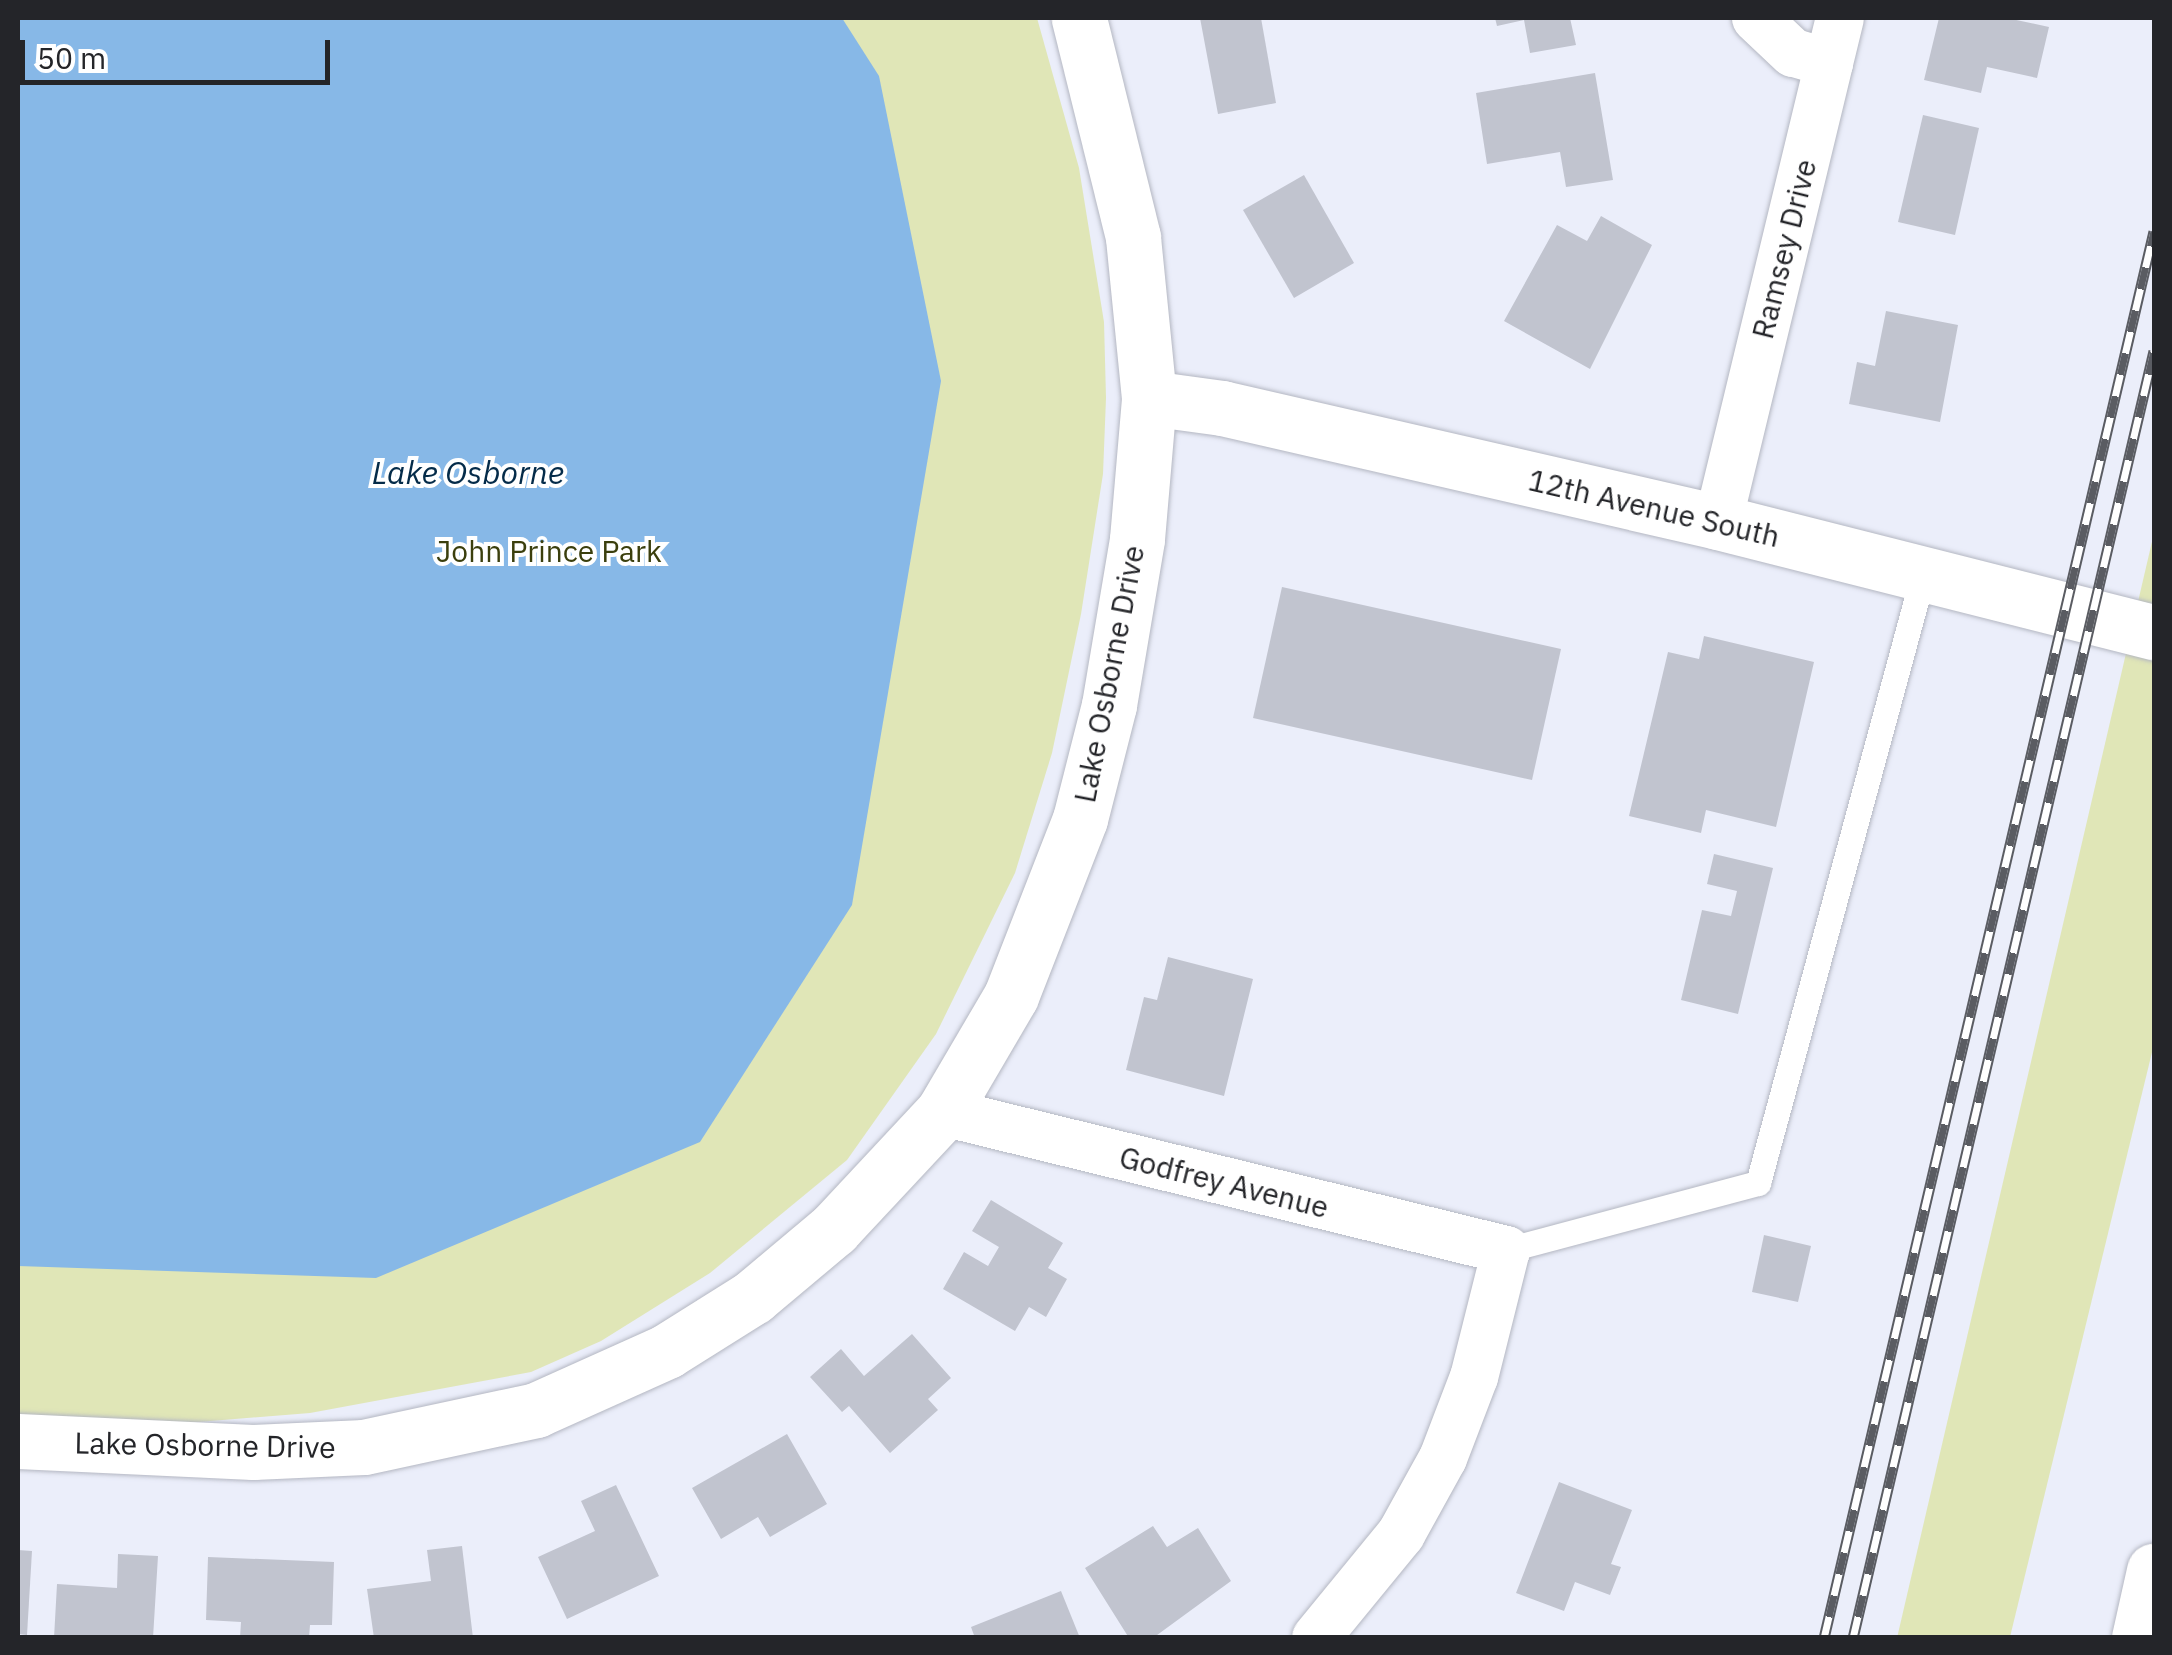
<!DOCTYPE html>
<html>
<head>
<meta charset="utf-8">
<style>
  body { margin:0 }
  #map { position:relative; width:2172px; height:1655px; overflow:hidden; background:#ebeefa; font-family:"IBM Plex Sans",sans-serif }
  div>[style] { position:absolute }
  .green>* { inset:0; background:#e0e6b7 }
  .water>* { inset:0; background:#87b8e7 }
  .building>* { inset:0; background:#c1c4cf }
  .roads { filter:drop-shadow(0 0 2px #b4b7c2) drop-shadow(0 0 2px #b4b7c2) }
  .service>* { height:25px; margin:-12.5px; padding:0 12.5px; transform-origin:12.5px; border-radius:12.5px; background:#fff }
  .minor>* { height:48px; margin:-24px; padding:0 24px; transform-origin:24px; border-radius:24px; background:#fff }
  .tertiary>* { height:55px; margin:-27.5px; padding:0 27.5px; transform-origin:27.5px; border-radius:27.5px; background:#fff }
  .motorway>* { height:55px; margin:-27.5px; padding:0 27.5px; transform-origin:27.5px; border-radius:27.5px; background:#fff }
  .rail>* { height:11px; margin-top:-5.5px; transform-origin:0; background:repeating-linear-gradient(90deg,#fff 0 22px,#5a5c62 0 44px); box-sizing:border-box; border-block:2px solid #5a5c62 }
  span { translate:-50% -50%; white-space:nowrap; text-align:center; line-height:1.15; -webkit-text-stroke:8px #fff; paint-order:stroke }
  .street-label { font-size:30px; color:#242529 }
  .park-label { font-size:30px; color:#3b3f0d }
  .water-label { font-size:32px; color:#042b49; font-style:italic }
  .frame { position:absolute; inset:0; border:20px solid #242529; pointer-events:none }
  .scale { position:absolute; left:20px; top:40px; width:310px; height:45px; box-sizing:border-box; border:5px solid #242529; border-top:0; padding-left:12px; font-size:30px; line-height:35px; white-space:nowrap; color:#242529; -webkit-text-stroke:8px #fff; paint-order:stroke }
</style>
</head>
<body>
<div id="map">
  <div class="green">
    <i style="clip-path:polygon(18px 18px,1037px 18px,1079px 168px,1104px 322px,1106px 398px,1103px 474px,1081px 614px,1052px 753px,1015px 873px,936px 1034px,847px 1160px,710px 1273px,601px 1341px,531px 1372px,310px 1413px,186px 1423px,18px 1419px)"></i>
    <i style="clip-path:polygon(2154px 533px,2154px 1044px,2010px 1637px,1897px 1638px)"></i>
  </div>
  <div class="water">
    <i style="clip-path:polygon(18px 18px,842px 18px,879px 76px,941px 381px,852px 905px,700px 1142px,376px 1278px,18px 1266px)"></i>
  </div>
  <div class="building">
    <i style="clip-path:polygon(1200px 18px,1261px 18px,1276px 103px,1218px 114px)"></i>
    <i style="clip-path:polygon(1495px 18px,1570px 18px,1576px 45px,1530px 53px,1524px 20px,1497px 26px)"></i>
    <i style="clip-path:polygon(1939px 18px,2007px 18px,2049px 27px,2037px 78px,1987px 67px,1981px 93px,1924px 80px)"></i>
    <i style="clip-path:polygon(1595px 73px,1613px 180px,1566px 187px,1560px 152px,1487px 164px,1476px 93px)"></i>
    <i style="clip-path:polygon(1923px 115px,1979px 128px,1955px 235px,1898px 222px)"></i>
    <i style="clip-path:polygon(1304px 175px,1354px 263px,1294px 298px,1243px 210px)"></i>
    <i style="clip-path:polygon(1601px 216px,1652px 245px,1590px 369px,1504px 321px,1557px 225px,1587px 241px)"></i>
    <i style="clip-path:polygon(1886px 311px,1958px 325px,1940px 422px,1849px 404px,1857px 362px,1875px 366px)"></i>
    <i style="clip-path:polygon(1282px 587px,1561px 649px,1532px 780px,1253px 718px)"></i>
    <i style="clip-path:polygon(1704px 636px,1814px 662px,1776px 827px,1706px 810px,1701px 833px,1629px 816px,1668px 652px,1699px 659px)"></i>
    <i style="clip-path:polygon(1714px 854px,1773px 868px,1738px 1014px,1681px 1000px,1702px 910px,1731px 916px,1737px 891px,1707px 884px)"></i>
    <i style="clip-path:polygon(1168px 957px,1253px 979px,1224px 1096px,1126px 1070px,1144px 997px,1157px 1000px)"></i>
    <i style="clip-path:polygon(991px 1200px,1063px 1243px,1048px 1268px,1067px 1279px,1046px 1317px,1029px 1307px,1015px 1331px,943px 1289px,964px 1252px,988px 1266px,999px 1247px,972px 1231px)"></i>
    <i style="clip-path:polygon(1764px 1235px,1811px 1246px,1798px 1302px,1752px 1292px)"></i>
    <i style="clip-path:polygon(912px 1334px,951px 1378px,928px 1399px,938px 1410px,890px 1453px,849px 1406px,842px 1412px,810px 1377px,841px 1349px,864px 1376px)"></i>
    <i style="clip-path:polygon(787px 1434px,827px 1504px,770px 1537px,758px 1517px,721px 1539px,692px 1488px)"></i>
    <i style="clip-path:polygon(1559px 1482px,1632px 1510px,1611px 1564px,1621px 1567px,1610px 1595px,1575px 1582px,1564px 1611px,1516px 1593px)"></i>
    <i style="clip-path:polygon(616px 1485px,659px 1576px,567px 1619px,538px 1557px,595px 1531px,581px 1501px)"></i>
    <i style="clip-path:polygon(1153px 1526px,1167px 1547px,1198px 1528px,1231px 1581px,1153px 1638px,1129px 1638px,1085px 1568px)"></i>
    <i style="clip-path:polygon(462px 1546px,473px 1638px,374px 1638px,367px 1589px,431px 1581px,427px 1550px)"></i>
    <i style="clip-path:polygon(18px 1550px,32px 1551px,27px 1635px,18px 1634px)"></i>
    <i style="clip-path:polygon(118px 1554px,158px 1556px,153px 1638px,54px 1638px,57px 1584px,117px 1588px)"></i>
    <i style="clip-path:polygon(208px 1557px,334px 1562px,332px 1625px,310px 1625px,309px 1638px,240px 1638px,241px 1622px,206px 1620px)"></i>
    <i style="clip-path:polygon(1061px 1591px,1080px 1638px,975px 1638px,971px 1627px)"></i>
  </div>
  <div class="roads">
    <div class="service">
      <i style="left:1506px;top:1250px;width:261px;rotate:-14.9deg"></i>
      <i style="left:1758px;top:1183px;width:634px;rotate:-74.82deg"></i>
    </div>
    <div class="minor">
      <i style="left:1829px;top:63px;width:46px;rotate:-76.3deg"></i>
      <i style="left:1718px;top:522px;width:472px;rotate:-76.4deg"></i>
      <i style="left:1829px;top:63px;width:37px;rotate:-164deg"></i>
      <i style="left:1793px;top:53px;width:51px;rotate:-136.6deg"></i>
      <i style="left:943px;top:1112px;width:580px;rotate:13.77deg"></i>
      <i style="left:1506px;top:1250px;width:131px;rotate:104.1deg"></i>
      <i style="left:1474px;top:1377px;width:87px;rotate:110.9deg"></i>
      <i style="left:1443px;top:1458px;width:87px;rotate:118.9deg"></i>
      <i style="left:1401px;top:1534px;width:134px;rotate:129.3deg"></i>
    </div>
    <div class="tertiary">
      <i style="left:1149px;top:398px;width:74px;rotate:7.8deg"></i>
      <i style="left:1222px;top:408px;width:509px;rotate:12.94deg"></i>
      <i style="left:1718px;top:522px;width:450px;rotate:14.2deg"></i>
      <i style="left:18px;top:1441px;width:235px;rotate:2.7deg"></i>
      <i style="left:253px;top:1452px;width:111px;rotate:-2.6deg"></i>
      <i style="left:364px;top:1447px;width:176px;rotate:-12.1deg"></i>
      <i style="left:536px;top:1410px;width:144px;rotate:-24.2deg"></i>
      <i style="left:667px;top:1351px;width:102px;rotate:-32.1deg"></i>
      <i style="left:753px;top:1297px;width:106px;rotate:-40deg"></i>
      <i style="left:834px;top:1229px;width:160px;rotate:-47deg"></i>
      <i style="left:943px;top:1112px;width:134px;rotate:-59.6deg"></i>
      <i style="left:1011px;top:996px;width:190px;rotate:-68.7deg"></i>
      <i style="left:1080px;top:819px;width:118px;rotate:-75.7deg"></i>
      <i style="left:1109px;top:705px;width:168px;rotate:-80.4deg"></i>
      <i style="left:1137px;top:539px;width:142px;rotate:-85.1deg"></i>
      <i style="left:1149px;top:398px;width:162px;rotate:-95.7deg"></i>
      <i style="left:1133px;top:237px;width:226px;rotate:-103.9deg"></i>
    </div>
    <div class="motorway">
      <i style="left:2139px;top:1638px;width:69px;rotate:-77.4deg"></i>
    </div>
  </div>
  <div class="rail">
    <i style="left:1824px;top:1638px;width:1445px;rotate:-76.8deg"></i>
    <i style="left:1853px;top:1638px;width:1322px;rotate:-76.84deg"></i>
  </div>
  <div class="street-label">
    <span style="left:1784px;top:249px;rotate:-76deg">Ramsey Drive</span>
    <span style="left:1654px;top:508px;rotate:13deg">12th Avenue South</span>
    <span style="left:1109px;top:674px;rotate:-79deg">Lake Osborne Drive</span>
    <span style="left:1224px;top:1182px;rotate:14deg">Godfrey Avenue</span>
    <span style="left:205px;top:1445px;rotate:1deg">Lake Osborne Drive</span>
  </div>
  <div class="park-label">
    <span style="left:549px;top:551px">John Prince Park</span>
  </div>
  <div class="water-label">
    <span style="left:468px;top:472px">Lake Osborne</span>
  </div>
  <div class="frame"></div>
  <div class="scale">50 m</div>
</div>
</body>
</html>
